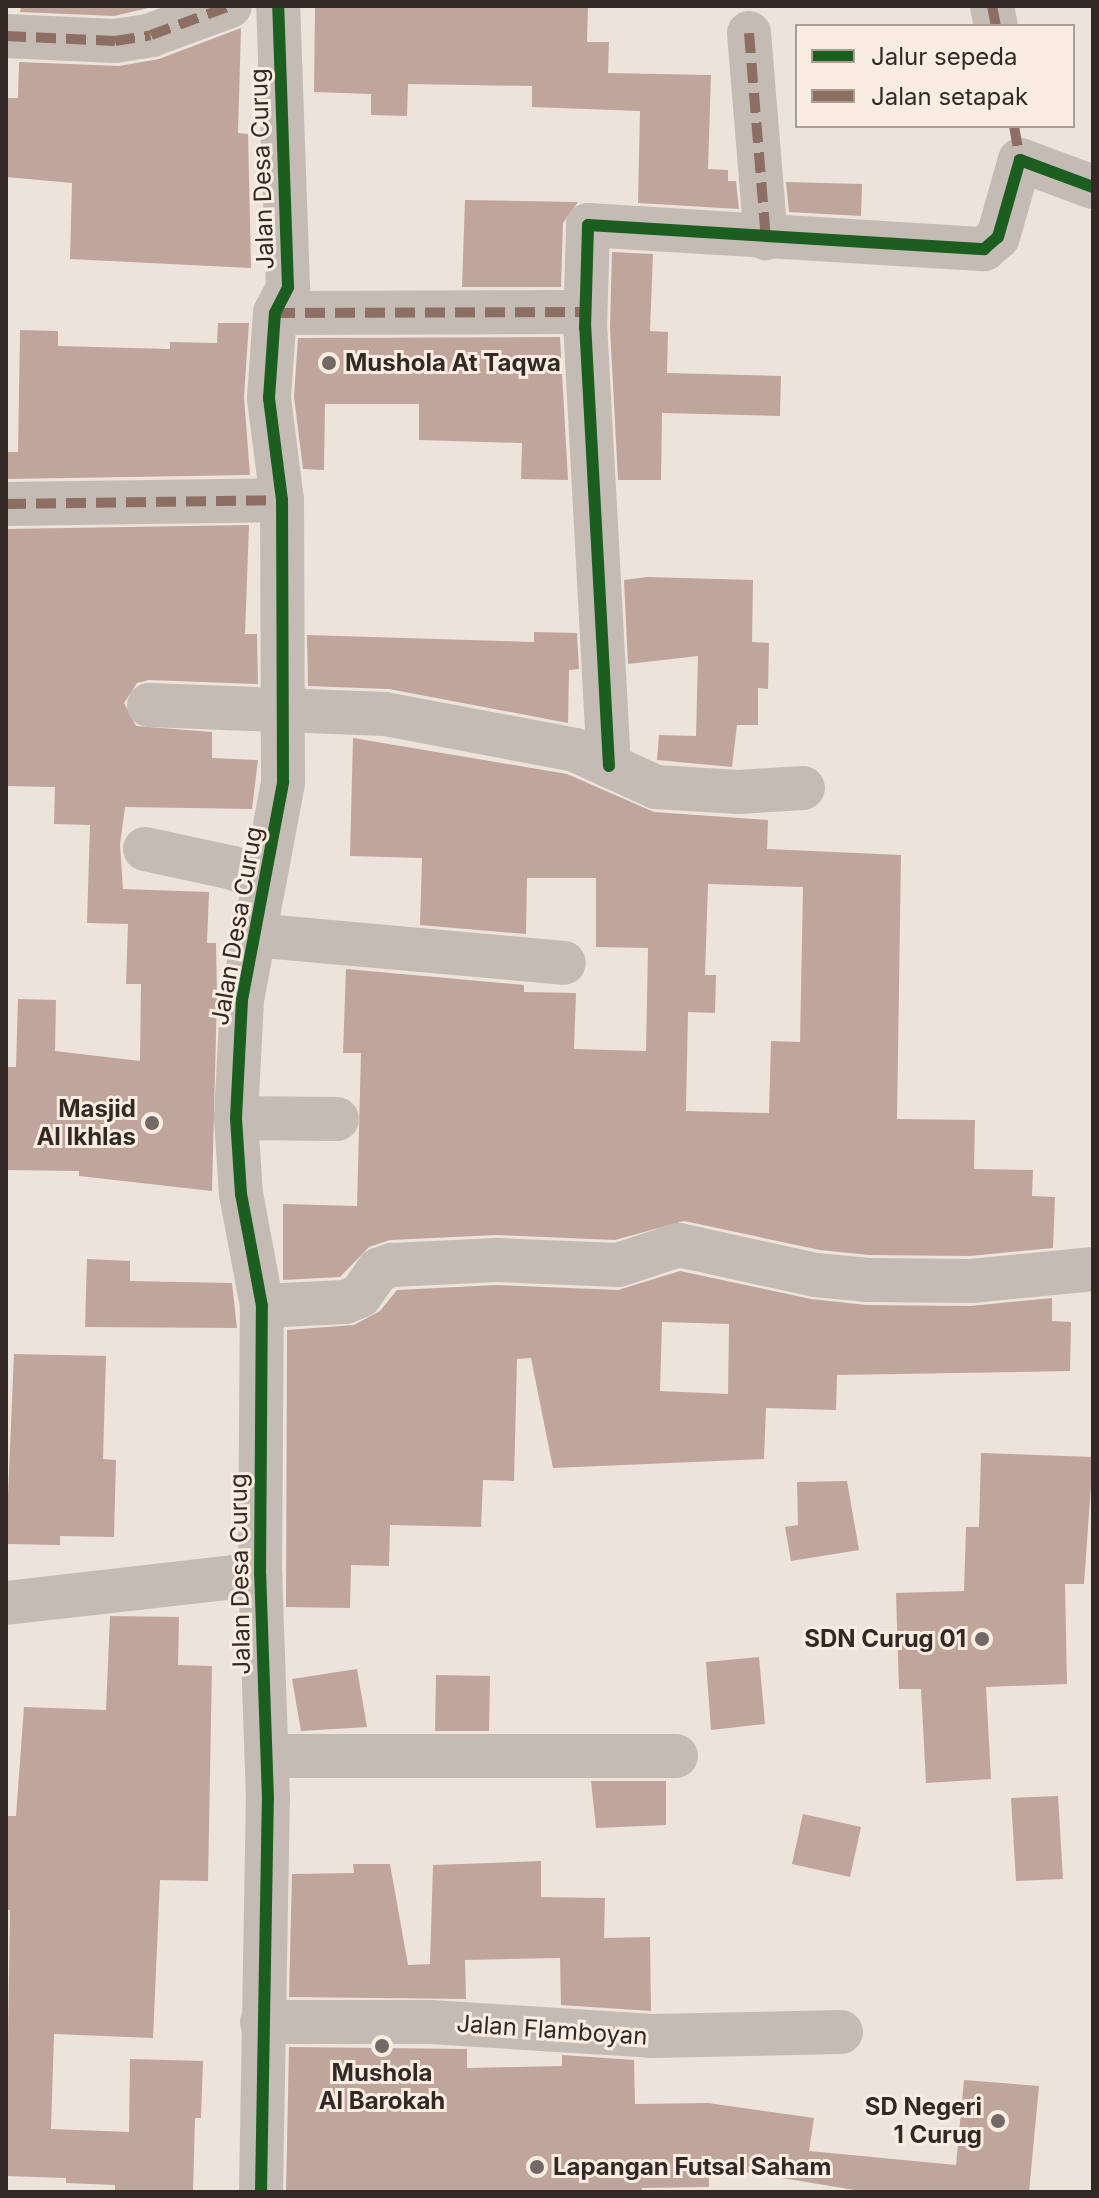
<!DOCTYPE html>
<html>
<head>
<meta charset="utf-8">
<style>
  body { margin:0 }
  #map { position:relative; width:1099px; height:2198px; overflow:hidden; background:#ece3db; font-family:Inter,sans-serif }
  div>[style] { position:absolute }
  .building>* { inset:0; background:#c0a59c }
  .minor>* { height:44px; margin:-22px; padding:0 22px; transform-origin:22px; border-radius:22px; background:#c4bbb5 }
  .quiet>* { height:10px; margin-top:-5px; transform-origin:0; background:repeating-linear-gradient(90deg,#8d6e63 0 20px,transparent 0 30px) }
  .cycleway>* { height:12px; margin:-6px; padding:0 6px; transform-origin:6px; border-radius:6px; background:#1b5e20 }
  .dots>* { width:22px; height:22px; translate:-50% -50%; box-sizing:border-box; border:4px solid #f9ede1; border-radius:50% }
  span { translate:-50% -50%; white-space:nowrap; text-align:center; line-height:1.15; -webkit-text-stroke:6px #f9ede1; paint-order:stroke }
  .street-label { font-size:24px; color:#332824 }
  .poi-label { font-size:24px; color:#332824; font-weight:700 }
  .left { translate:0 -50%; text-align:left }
  .right { translate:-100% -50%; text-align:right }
  .frame { position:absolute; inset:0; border:8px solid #332824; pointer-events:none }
  .legend { position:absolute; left:795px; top:24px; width:280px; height:104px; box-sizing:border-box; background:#f9ede1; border:2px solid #aa9e95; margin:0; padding:10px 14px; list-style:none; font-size:24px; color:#332824 }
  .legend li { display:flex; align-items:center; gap:16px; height:40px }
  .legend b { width:40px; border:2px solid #aa9e95 }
</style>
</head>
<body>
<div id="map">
  <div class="building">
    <i style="clip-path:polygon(21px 6px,157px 6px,114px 16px,20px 12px)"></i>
    <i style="clip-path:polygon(315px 6px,588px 6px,587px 42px,609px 42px,608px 73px,711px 75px,708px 169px,728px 170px,728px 181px,736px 181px,739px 209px,638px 203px,640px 111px,532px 107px,532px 86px,408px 84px,407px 116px,371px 115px,371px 94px,314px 92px)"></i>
    <i style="clip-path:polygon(241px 28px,238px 133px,248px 134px,251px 268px,70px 259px,72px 183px,6px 177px,6px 98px,18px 98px,19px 62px,119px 66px,159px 59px)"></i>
    <i style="clip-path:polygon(786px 182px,862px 184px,861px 216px,789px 212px)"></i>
    <i style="clip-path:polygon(465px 200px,578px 202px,563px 223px,561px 287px,462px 287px)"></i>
    <i style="clip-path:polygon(612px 252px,653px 254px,650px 331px,668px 332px,667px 373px,781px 376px,780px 416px,662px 413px,661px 480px,618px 480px,610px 328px)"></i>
    <i style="clip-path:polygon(218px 323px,249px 323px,244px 397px,250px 475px,6px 479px,6px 452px,18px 452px,20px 330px,58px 331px,58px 346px,170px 349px,170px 342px,217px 343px)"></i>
    <i style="clip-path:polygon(560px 337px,568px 480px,521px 479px,522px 443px,419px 440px,419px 404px,325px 404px,324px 470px,303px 469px,294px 397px,298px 338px)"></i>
    <i style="clip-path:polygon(249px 525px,245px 634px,257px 634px,258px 684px,149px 680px,137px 683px,124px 703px,136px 726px,212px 732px,212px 758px,258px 760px,252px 809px,125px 807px,120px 844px,123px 889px,209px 892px,207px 943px,216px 943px,217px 996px,212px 1191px,79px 1176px,79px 1171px,6px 1170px,6px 1067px,16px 1067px,18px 999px,56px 1000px,55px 1051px,140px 1061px,141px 984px,126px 984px,128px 924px,87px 923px,90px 825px,54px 824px,55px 787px,6px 786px,6px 529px)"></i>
    <i style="clip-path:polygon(647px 577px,753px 580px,752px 642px,769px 643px,768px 689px,758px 688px,758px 725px,737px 725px,732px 767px,657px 760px,659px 735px,696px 736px,698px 656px,628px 664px,624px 580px)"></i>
    <i style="clip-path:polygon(534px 632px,577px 633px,579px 669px,569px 670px,568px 723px,389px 689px,308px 686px,307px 635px,534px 642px)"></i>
    <i style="clip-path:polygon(evenodd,353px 738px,567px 774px,654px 812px,768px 820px,767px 849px,901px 855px,897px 1119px,975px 1120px,974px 1169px,1033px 1170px,1032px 1196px,1055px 1197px,1053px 1248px,970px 1256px,869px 1255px,820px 1250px,684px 1221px,615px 1240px,496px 1235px,390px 1240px,369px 1247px,340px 1277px,283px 1280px,283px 1204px,357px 1206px,361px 1053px,343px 1053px,346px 969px,524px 985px,524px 992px,576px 993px,574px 1049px,646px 1051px,648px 948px,596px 947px,596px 878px,527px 878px,526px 934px,420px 925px,422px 858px,350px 856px,353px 738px,708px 884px,803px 887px,800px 1042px,771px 1041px,769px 1113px,686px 1111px,688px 1012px,715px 1013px,716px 975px,705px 975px,708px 884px)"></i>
    <i style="clip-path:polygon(87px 1259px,130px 1261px,130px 1281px,232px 1283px,237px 1328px,85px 1327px)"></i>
    <i style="clip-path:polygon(evenodd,680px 1271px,811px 1299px,866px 1305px,971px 1306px,1052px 1298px,1052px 1321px,1071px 1322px,1070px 1371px,837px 1375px,836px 1410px,766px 1408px,764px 1459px,553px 1468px,531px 1358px,517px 1359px,514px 1481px,483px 1480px,481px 1527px,390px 1525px,389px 1566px,351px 1565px,350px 1608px,286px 1607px,287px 1330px,354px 1325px,380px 1311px,397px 1290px,497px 1285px,618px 1290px,680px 1271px,662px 1322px,729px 1324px,728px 1394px,660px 1391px,662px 1322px)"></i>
    <i style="clip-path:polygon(14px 1354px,106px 1356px,103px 1459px,116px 1460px,114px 1537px,60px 1536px,60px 1545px,6px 1544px)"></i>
    <i style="clip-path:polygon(981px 1453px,1093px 1457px,1084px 1584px,1065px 1584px,1067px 1684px,986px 1687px,991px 1779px,926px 1783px,921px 1689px,899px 1689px,896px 1593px,964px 1591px,966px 1527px,979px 1527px)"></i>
    <i style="clip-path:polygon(847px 1481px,859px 1550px,791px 1561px,785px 1527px,798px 1525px,797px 1482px)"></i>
    <i style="clip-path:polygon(110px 1616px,179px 1617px,178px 1665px,212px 1666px,208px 1881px,160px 1880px,153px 2038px,54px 2034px,51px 2129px,129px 2132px,130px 2059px,203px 2061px,201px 2118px,195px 2118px,193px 2192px,115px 2192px,115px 2185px,66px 2183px,66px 2178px,6px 2176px,10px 1910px,6px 1910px,6px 1816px,16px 1816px,24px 1707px,106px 1710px)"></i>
    <i style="clip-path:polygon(759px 1657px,765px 1724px,711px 1730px,706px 1662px)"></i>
    <i style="clip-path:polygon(357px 1669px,367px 1727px,301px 1731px,292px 1679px)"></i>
    <i style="clip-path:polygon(436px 1675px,490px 1676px,489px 1731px,435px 1731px)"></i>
    <i style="clip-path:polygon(591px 1781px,666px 1781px,666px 1825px,596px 1828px)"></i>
    <i style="clip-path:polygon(1058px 1796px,1063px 1879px,1016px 1881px,1011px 1798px)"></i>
    <i style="clip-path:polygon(803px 1814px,861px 1827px,850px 1877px,792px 1864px)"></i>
    <i style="clip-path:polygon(541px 1861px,541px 1897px,605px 1898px,604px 1938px,650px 1937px,651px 2011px,561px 2005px,560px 1958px,465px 1960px,466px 1999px,289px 1997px,292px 1874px,354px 1873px,353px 1864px,390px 1864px,408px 1965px,430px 1964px,433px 1865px)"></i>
    <i style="clip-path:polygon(289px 2047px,467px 2049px,467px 2068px,562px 2066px,562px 2055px,634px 2060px,635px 2104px,708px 2103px,814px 2118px,809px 2151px,956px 2165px,964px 2080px,1039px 2086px,1029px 2192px,867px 2192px,709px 2166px,709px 2187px,642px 2188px,642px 2192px,286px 2192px)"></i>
  </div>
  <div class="minor">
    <i style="left:992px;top:6px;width:20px;rotate:79deg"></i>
    <i style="left:749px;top:33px;width:206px;rotate:85.3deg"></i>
    <i style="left:6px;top:36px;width:109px;rotate:2.6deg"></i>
    <i style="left:115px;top:41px;width:36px;rotate:-9deg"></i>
    <i style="left:151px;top:35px;width:84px;rotate:-20.2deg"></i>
    <i style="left:275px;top:313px;width:310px;rotate:-0.2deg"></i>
    <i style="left:6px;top:504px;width:276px;rotate:-0.8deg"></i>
    <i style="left:149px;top:705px;width:236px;rotate:2.2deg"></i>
    <i style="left:385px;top:714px;width:193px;rotate:10.7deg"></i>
    <i style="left:575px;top:750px;width:89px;rotate:24.6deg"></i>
    <i style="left:656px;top:787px;width:82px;rotate:3.5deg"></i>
    <i style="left:738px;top:792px;width:65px;rotate:-3.5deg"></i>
    <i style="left:609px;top:766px;width:439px;rotate:-93.1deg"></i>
    <i style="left:585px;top:328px;width:103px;rotate:-88.3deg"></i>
    <i style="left:588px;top:225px;width:397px;rotate:3.5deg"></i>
    <i style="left:984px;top:249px;width:18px;rotate:-41deg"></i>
    <i style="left:998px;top:237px;width:80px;rotate:-74.1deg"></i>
    <i style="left:1020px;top:160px;width:78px;rotate:20.3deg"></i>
    <i style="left:145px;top:849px;width:90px;rotate:12.2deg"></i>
    <i style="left:233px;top:868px;width:34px;rotate:24deg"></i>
    <i style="left:252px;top:935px;width:313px;rotate:5.1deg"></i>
    <i style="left:236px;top:1118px;width:101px;rotate:0.6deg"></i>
    <i style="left:262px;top:1306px;width:83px;rotate:-2.8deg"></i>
    <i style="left:345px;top:1302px;width:16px;rotate:-22deg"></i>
    <i style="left:360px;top:1296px;width:32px;rotate:-55deg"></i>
    <i style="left:378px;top:1270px;width:15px;rotate:-20deg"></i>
    <i style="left:392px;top:1265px;width:105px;rotate:-2.7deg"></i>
    <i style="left:497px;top:1260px;width:121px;rotate:2.4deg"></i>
    <i style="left:618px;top:1265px;width:64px;rotate:-18.2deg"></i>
    <i style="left:679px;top:1245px;width:140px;rotate:12.4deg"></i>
    <i style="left:816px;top:1275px;width:52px;rotate:5.5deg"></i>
    <i style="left:868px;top:1280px;width:103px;rotate:0.6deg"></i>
    <i style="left:971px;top:1281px;width:123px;rotate:-5.6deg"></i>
    <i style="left:6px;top:1603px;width:256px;rotate:-6.5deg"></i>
    <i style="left:267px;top:1756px;width:409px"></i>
    <i style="left:262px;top:2022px;width:169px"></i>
    <i style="left:431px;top:2022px;width:221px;rotate:3.6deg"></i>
    <i style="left:652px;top:2036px;width:189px;rotate:-1.2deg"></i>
    <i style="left:261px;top:2192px;width:393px;rotate:-89deg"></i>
    <i style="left:268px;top:1799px;width:225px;rotate:-92deg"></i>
    <i style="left:260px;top:1574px;width:268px;rotate:-89.6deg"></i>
    <i style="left:262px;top:1306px;width:114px;rotate:-100.6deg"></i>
    <i style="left:241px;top:1194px;width:76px;rotate:-93.8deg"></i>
    <i style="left:236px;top:1118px;width:118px;rotate:-87.1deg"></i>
    <i style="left:242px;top:1000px;width:222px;rotate:-79.3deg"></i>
    <i style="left:283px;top:782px;width:282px;rotate:-90.2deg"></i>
    <i style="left:282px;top:500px;width:103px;rotate:-97.3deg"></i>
    <i style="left:269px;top:398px;width:85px;rotate:-86deg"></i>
    <i style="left:275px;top:313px;width:29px;rotate:-63deg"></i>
    <i style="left:288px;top:287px;width:281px;rotate:-92deg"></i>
  </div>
  <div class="quiet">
    <i style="left:992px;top:6px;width:20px;rotate:79deg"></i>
    <i style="left:749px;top:33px;width:206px;rotate:85.3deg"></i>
    <i style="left:6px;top:36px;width:109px;rotate:2.6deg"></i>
    <i style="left:115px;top:41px;width:36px;rotate:-9deg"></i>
    <i style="left:151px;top:35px;width:84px;rotate:-20.2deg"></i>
    <i style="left:1014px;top:126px;width:35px;rotate:80deg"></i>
    <i style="left:275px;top:313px;width:310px;rotate:-0.2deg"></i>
    <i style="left:6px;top:504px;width:276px;rotate:-0.8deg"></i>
  </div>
  <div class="cycleway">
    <i style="left:609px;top:766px;width:439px;rotate:-93.1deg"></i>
    <i style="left:585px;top:328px;width:103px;rotate:-88.3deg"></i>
    <i style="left:588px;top:225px;width:397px;rotate:3.5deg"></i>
    <i style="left:984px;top:249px;width:18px;rotate:-41deg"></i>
    <i style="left:998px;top:237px;width:80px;rotate:-74.1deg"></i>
    <i style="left:1020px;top:160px;width:78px;rotate:20.3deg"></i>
    <i style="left:261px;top:2192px;width:393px;rotate:-89deg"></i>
    <i style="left:268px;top:1799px;width:225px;rotate:-92deg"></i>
    <i style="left:260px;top:1574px;width:268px;rotate:-89.6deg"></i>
    <i style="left:262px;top:1306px;width:114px;rotate:-100.6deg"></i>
    <i style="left:241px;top:1194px;width:76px;rotate:-93.8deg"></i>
    <i style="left:236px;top:1118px;width:118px;rotate:-87.1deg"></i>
    <i style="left:242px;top:1000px;width:222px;rotate:-79.3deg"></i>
    <i style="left:283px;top:782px;width:282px;rotate:-90.2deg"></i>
    <i style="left:282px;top:500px;width:103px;rotate:-97.3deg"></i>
    <i style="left:269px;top:398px;width:85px;rotate:-86deg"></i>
    <i style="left:275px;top:313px;width:29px;rotate:-63deg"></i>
    <i style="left:288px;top:287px;width:281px;rotate:-92deg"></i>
  </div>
  <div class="dots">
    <i style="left:329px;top:363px;background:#746964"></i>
    <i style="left:152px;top:1123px;background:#746964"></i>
    <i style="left:982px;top:1639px;background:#746964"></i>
    <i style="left:382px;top:2046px;background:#746964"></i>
    <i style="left:998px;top:2121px;background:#746964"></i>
    <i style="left:537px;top:2167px;background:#746964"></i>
  </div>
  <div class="street-label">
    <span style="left:262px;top:169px;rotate:-92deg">Jalan Desa Curug</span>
    <span style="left:237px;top:926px;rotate:-80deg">Jalan Desa Curug</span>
    <span style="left:240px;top:1574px;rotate:-91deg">Jalan Desa Curug</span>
    <span style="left:552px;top:2030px;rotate:4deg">Jalan Flamboyan</span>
  </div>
  <div class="poi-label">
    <span class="left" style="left:345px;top:363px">Mushola At Taqwa</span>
    <span class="right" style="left:136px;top:1123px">Masjid<br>Al Ikhlas</span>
    <span class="right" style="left:966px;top:1639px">SDN Curug 01</span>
    <span style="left:382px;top:2087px">Mushola<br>Al Barokah</span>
    <span class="right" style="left:982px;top:2121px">SD Negeri<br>1 Curug</span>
    <span class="left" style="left:553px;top:2167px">Lapangan Futsal Saham</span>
  </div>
  <div class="frame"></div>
  <ul class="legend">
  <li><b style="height:10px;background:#1b5e20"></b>Jalur sepeda</li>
  <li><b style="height:10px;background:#8d6e63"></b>Jalan setapak</li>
  </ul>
</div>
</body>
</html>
